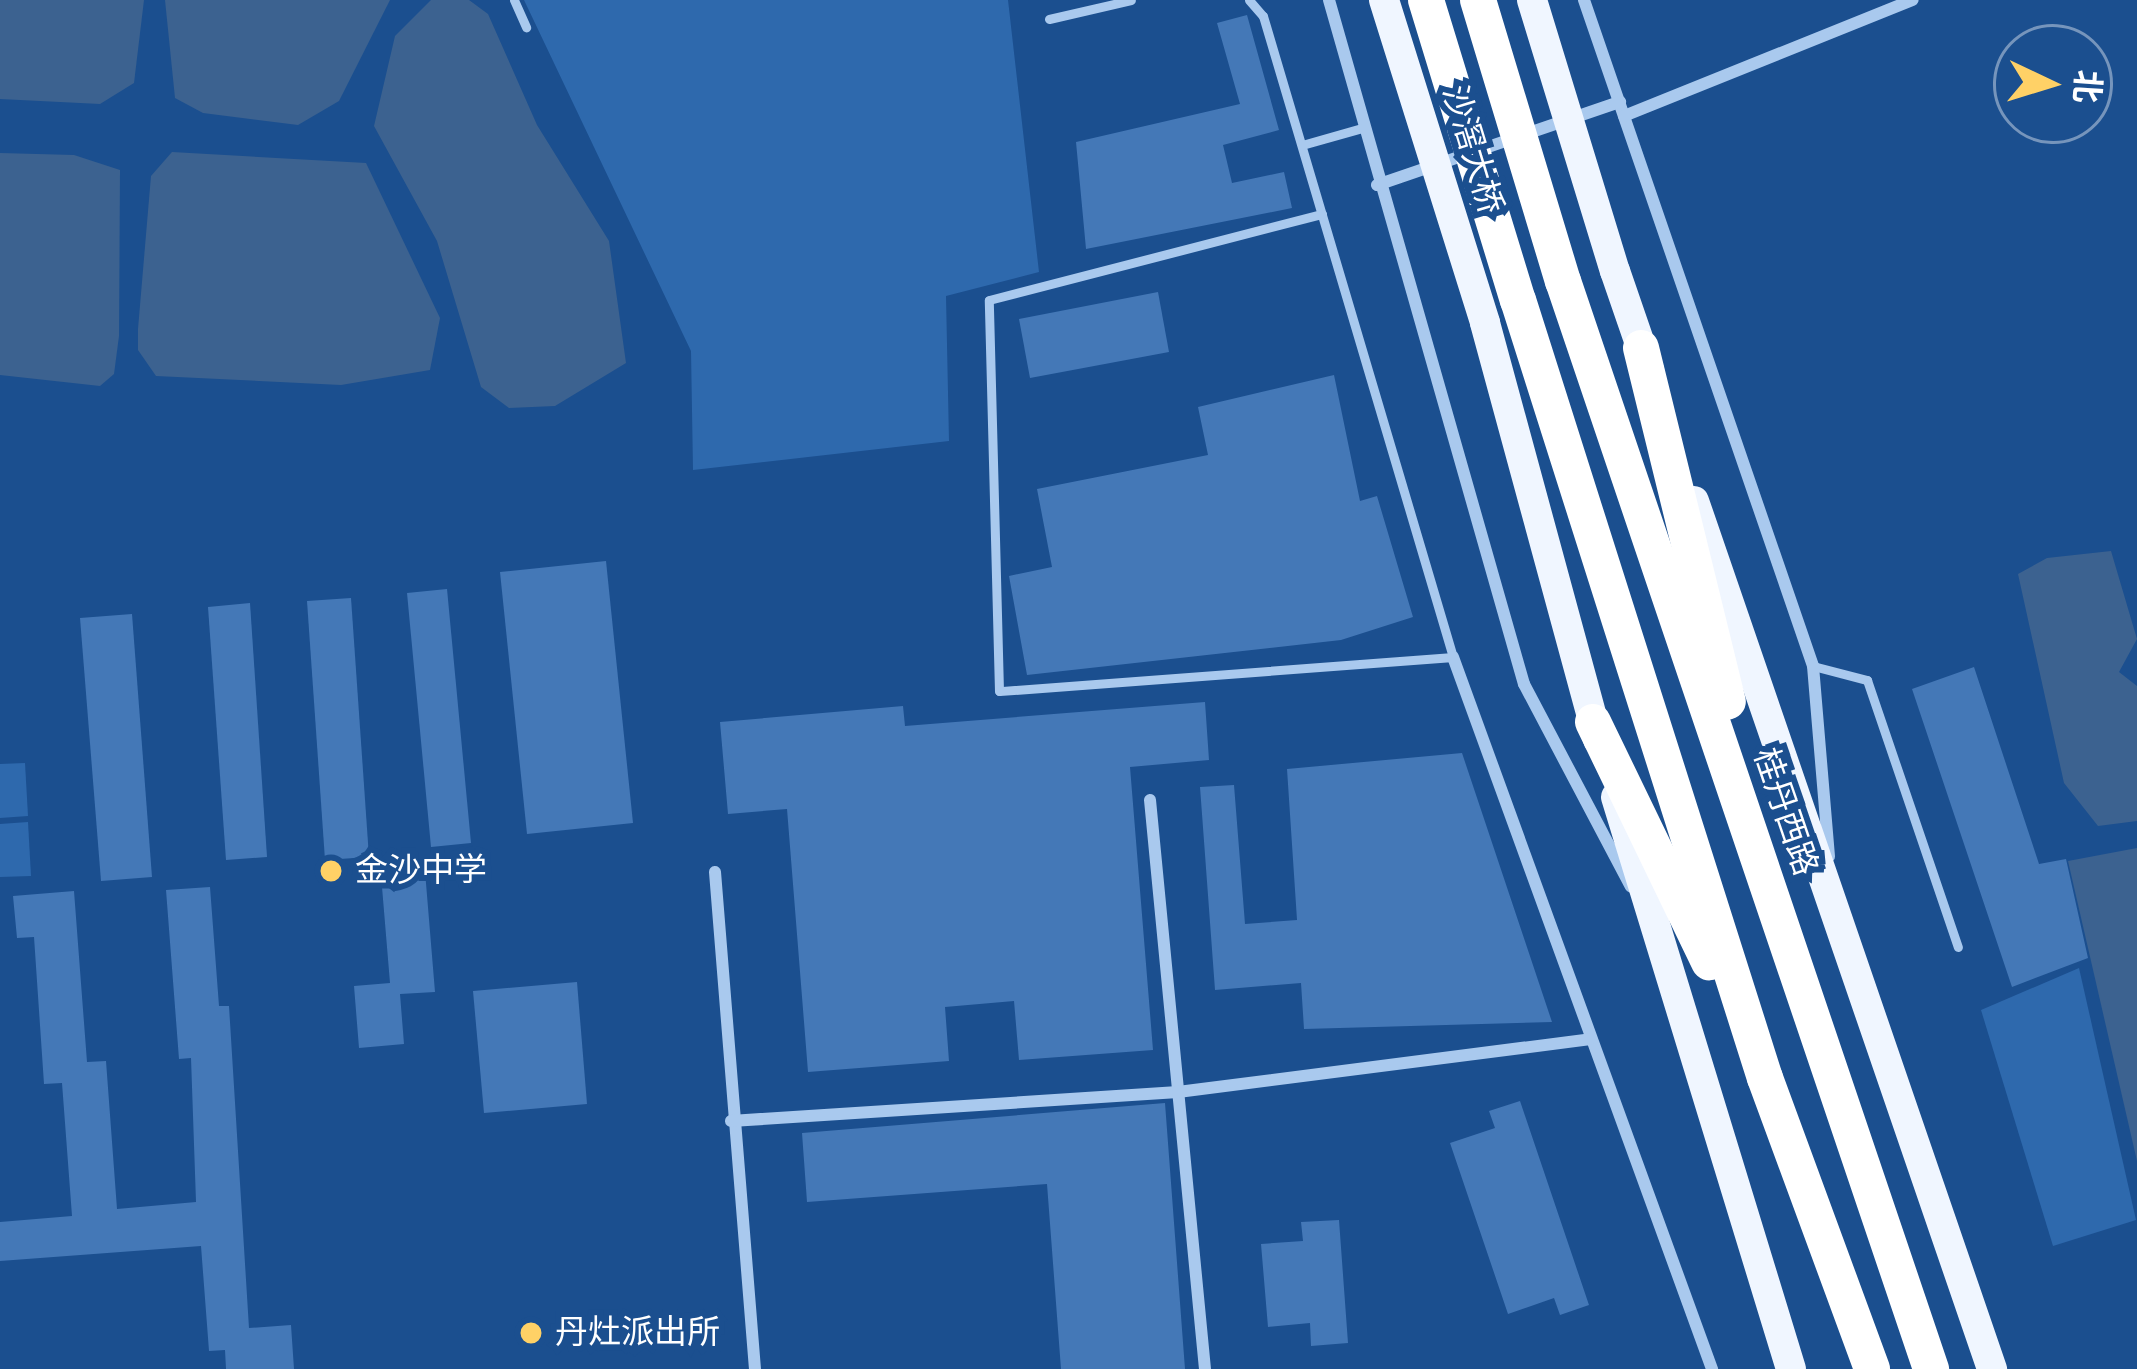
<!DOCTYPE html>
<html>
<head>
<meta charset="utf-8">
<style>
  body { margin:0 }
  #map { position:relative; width:2137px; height:1369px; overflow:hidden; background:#1b4f8f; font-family:Signika,"Noto Sans SC",sans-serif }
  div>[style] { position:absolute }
  .green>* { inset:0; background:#2e69ad }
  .water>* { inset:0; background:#3c6290 }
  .building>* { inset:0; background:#4478b7 }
  .lane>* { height:9px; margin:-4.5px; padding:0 4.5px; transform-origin:4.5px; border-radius:4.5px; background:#a9c9ee }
  .street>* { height:12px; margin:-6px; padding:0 6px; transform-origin:6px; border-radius:6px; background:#a9c9ee }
  .primary>* { height:30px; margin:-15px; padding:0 15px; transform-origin:15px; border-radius:15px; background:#f0f6ff }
  .highway>* { height:36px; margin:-18px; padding:0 18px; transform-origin:18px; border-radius:18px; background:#fff }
  .primary-bridge>* { height:30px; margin:-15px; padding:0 15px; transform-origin:15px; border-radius:15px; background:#f0f6ff }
  .highway-bridge>* { height:36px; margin:-18px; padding:0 18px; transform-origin:18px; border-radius:18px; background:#fff }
  .dots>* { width:33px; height:33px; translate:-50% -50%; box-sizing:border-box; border:6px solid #1b4f8f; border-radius:50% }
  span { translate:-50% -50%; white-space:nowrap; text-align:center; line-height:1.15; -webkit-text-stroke:12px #1b4f8f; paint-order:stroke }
  .street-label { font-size:33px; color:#fff }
  .poi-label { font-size:33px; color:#fff }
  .left { translate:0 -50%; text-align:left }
  .north { position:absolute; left:1993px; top:24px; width:120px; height:120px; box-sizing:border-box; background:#1b4f8f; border:3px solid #7695bc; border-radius:50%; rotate:94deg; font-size:33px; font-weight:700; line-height:48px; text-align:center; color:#fff }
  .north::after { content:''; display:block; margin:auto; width:42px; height:54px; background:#ffd166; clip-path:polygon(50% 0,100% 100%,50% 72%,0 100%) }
</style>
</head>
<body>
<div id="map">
  <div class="green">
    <i style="clip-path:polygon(524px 0,1008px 0,1039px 272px,946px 296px,949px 441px,693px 470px,691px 351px)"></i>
    <i style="clip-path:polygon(25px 763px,28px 816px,0 818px,0 764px)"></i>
    <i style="clip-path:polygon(28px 822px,31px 876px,0 877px,0 824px)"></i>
    <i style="clip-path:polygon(2079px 968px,2136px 1220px,2053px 1246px,1981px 1010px)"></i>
  </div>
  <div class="water">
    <i style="clip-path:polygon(0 0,144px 0,134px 83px,100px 104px,0 99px)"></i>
    <i style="clip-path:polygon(165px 0,390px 0,339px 101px,298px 125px,203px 113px,175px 98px)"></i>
    <i style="clip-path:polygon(431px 0,469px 0,488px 14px,537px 125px,609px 241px,626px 363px,555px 406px,509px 408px,481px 387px,437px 241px,374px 126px,395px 36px)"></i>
    <i style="clip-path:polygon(172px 152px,366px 163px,440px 318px,430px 370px,341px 385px,156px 376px,138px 350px,138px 329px,151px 176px)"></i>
    <i style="clip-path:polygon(0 153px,74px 155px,120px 170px,119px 336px,114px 374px,100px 386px,0 375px)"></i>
    <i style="clip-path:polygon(2111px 551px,2137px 639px,2119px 672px,2137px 686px,2137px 821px,2098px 826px,2064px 783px,2018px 574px,2047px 558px)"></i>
    <i style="clip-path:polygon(2137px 848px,2137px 1161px,2068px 861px)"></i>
  </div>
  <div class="building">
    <i style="clip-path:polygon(1247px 15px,1279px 130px,1223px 145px,1232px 183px,1284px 172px,1292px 208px,1086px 249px,1076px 142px,1240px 104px,1217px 23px)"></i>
    <i style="clip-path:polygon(1158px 292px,1169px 352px,1030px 378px,1019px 319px)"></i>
    <i style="clip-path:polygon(1334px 375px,1360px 501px,1377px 496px,1413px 617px,1341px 640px,1027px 675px,1009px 576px,1052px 567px,1037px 489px,1208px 455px,1198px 407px)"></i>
    <i style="clip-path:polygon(606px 561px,633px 823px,527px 834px,500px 572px)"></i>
    <i style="clip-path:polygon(447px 589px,471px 843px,431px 847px,407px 593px)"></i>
    <i style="clip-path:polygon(351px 598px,369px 857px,325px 860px,307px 601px)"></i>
    <i style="clip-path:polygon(250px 603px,267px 857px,226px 860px,208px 607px)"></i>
    <i style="clip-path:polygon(132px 614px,152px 877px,101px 881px,80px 618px)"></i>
    <i style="clip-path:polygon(1974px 667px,2039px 864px,2066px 859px,2088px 958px,2012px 987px,1912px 689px)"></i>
    <i style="clip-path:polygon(1205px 702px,1209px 760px,1130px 767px,1153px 1050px,1019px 1060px,1014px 1001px,945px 1007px,949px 1061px,808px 1072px,787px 809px,728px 814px,720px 722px,903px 706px,905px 726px)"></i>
    <i style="clip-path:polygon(1462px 753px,1552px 1022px,1304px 1029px,1301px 983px,1215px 990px,1200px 787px,1234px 785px,1245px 924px,1297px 920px,1287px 769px)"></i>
    <i style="clip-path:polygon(424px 859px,435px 992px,400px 994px,404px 1044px,359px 1048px,354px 986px,390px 983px,380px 863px)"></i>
    <i style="clip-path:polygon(210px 887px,219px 1006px,229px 1006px,249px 1328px,291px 1325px,294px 1369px,226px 1369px,225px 1350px,209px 1351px,201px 1246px,0 1261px,0 1222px,72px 1216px,62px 1083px,44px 1084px,34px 937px,17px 938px,13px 896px,74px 891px,87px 1062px,106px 1061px,117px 1209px,196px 1202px,191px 1058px,179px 1059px,166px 890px)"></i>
    <i style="clip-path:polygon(577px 982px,587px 1104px,484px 1113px,473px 991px)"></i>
    <i style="clip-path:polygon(1520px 1101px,1589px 1305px,1560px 1315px,1554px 1298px,1508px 1314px,1450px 1143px,1495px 1128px,1489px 1111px)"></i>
    <i style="clip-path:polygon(1165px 1103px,1185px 1369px,1061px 1369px,1047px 1184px,807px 1202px,802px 1133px)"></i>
    <i style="clip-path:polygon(1339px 1220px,1348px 1343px,1311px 1346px,1310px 1323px,1268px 1327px,1261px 1244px,1303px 1241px,1301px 1222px)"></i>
  </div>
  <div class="lane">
    <i style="left:514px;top:0;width:30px;rotate:66deg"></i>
    <i style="left:1249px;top:0;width:21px;rotate:49deg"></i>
    <i style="left:1263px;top:16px;width:669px;rotate:73.49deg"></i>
    <i style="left:1453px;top:657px;width:455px;rotate:175.7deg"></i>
    <i style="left:999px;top:691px;width:391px;rotate:-91.5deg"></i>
    <i style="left:989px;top:300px;width:344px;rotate:-14.5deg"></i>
    <i style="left:1049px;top:19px;width:84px;rotate:-13deg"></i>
    <i style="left:1302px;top:145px;width:62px;rotate:-15.8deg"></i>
    <i style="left:1813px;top:666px;width:56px;rotate:14.5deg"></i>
    <i style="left:1867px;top:680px;width:282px;rotate:71.2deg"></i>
  </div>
  <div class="street">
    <i style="left:1329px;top:0;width:711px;rotate:74.09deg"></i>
    <i style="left:1524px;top:684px;width:229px;rotate:62.2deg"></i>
    <i style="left:1584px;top:0;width:704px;rotate:71.02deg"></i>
    <i style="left:1813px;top:666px;width:191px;rotate:85.2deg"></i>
    <i style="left:1624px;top:116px;width:311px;rotate:-21.9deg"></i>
    <i style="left:1377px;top:185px;width:257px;rotate:-18.9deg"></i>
    <i style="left:1453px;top:657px;width:758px;rotate:70.01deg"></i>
    <i style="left:1150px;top:800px;width:572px;rotate:84.48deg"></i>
    <i style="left:715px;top:872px;width:499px;rotate:85.4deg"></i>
    <i style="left:731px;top:1121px;width:448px;rotate:-3.7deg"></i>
    <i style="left:1178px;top:1092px;width:414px;rotate:-7.3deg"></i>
  </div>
  <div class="primary">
    <i style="left:1615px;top:271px;width:105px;rotate:71deg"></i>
    <i style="left:1485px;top:323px;width:432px;rotate:74.8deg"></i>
    <i style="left:1694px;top:501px;width:918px;rotate:71.05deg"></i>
    <i style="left:1616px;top:797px;width:598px;rotate:72.99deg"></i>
  </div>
  <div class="highway">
    <i style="left:1563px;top:281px;width:1149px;rotate:71.31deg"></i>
    <i style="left:1518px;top:300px;width:816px;rotate:72.39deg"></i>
    <i style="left:1765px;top:1078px;width:310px;rotate:69.8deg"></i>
    <i style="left:1641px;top:348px;width:364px;rotate:76.2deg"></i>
    <i style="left:1593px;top:722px;width:267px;rotate:64.2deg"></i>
  </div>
  <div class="primary-bridge">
    <i style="left:1384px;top:0;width:338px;rotate:72.6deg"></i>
    <i style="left:1532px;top:0;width:283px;rotate:73deg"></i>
  </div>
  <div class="highway-bridge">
    <i style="left:1426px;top:0;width:314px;rotate:73deg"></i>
    <i style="left:1478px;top:0;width:294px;rotate:73.2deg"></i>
  </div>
  <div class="dots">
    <i style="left:331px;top:871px;background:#ffd166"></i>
    <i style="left:531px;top:1333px;background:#ffd166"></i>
  </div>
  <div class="street-label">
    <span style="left:1472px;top:150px;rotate:73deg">沙滘大桥</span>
    <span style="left:1785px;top:812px;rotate:71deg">桂丹西路</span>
  </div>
  <div class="poi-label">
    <span class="left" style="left:355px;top:871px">金沙中学</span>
    <span class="left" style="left:555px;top:1333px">丹灶派出所</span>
  </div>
  <div class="north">北</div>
</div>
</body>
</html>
